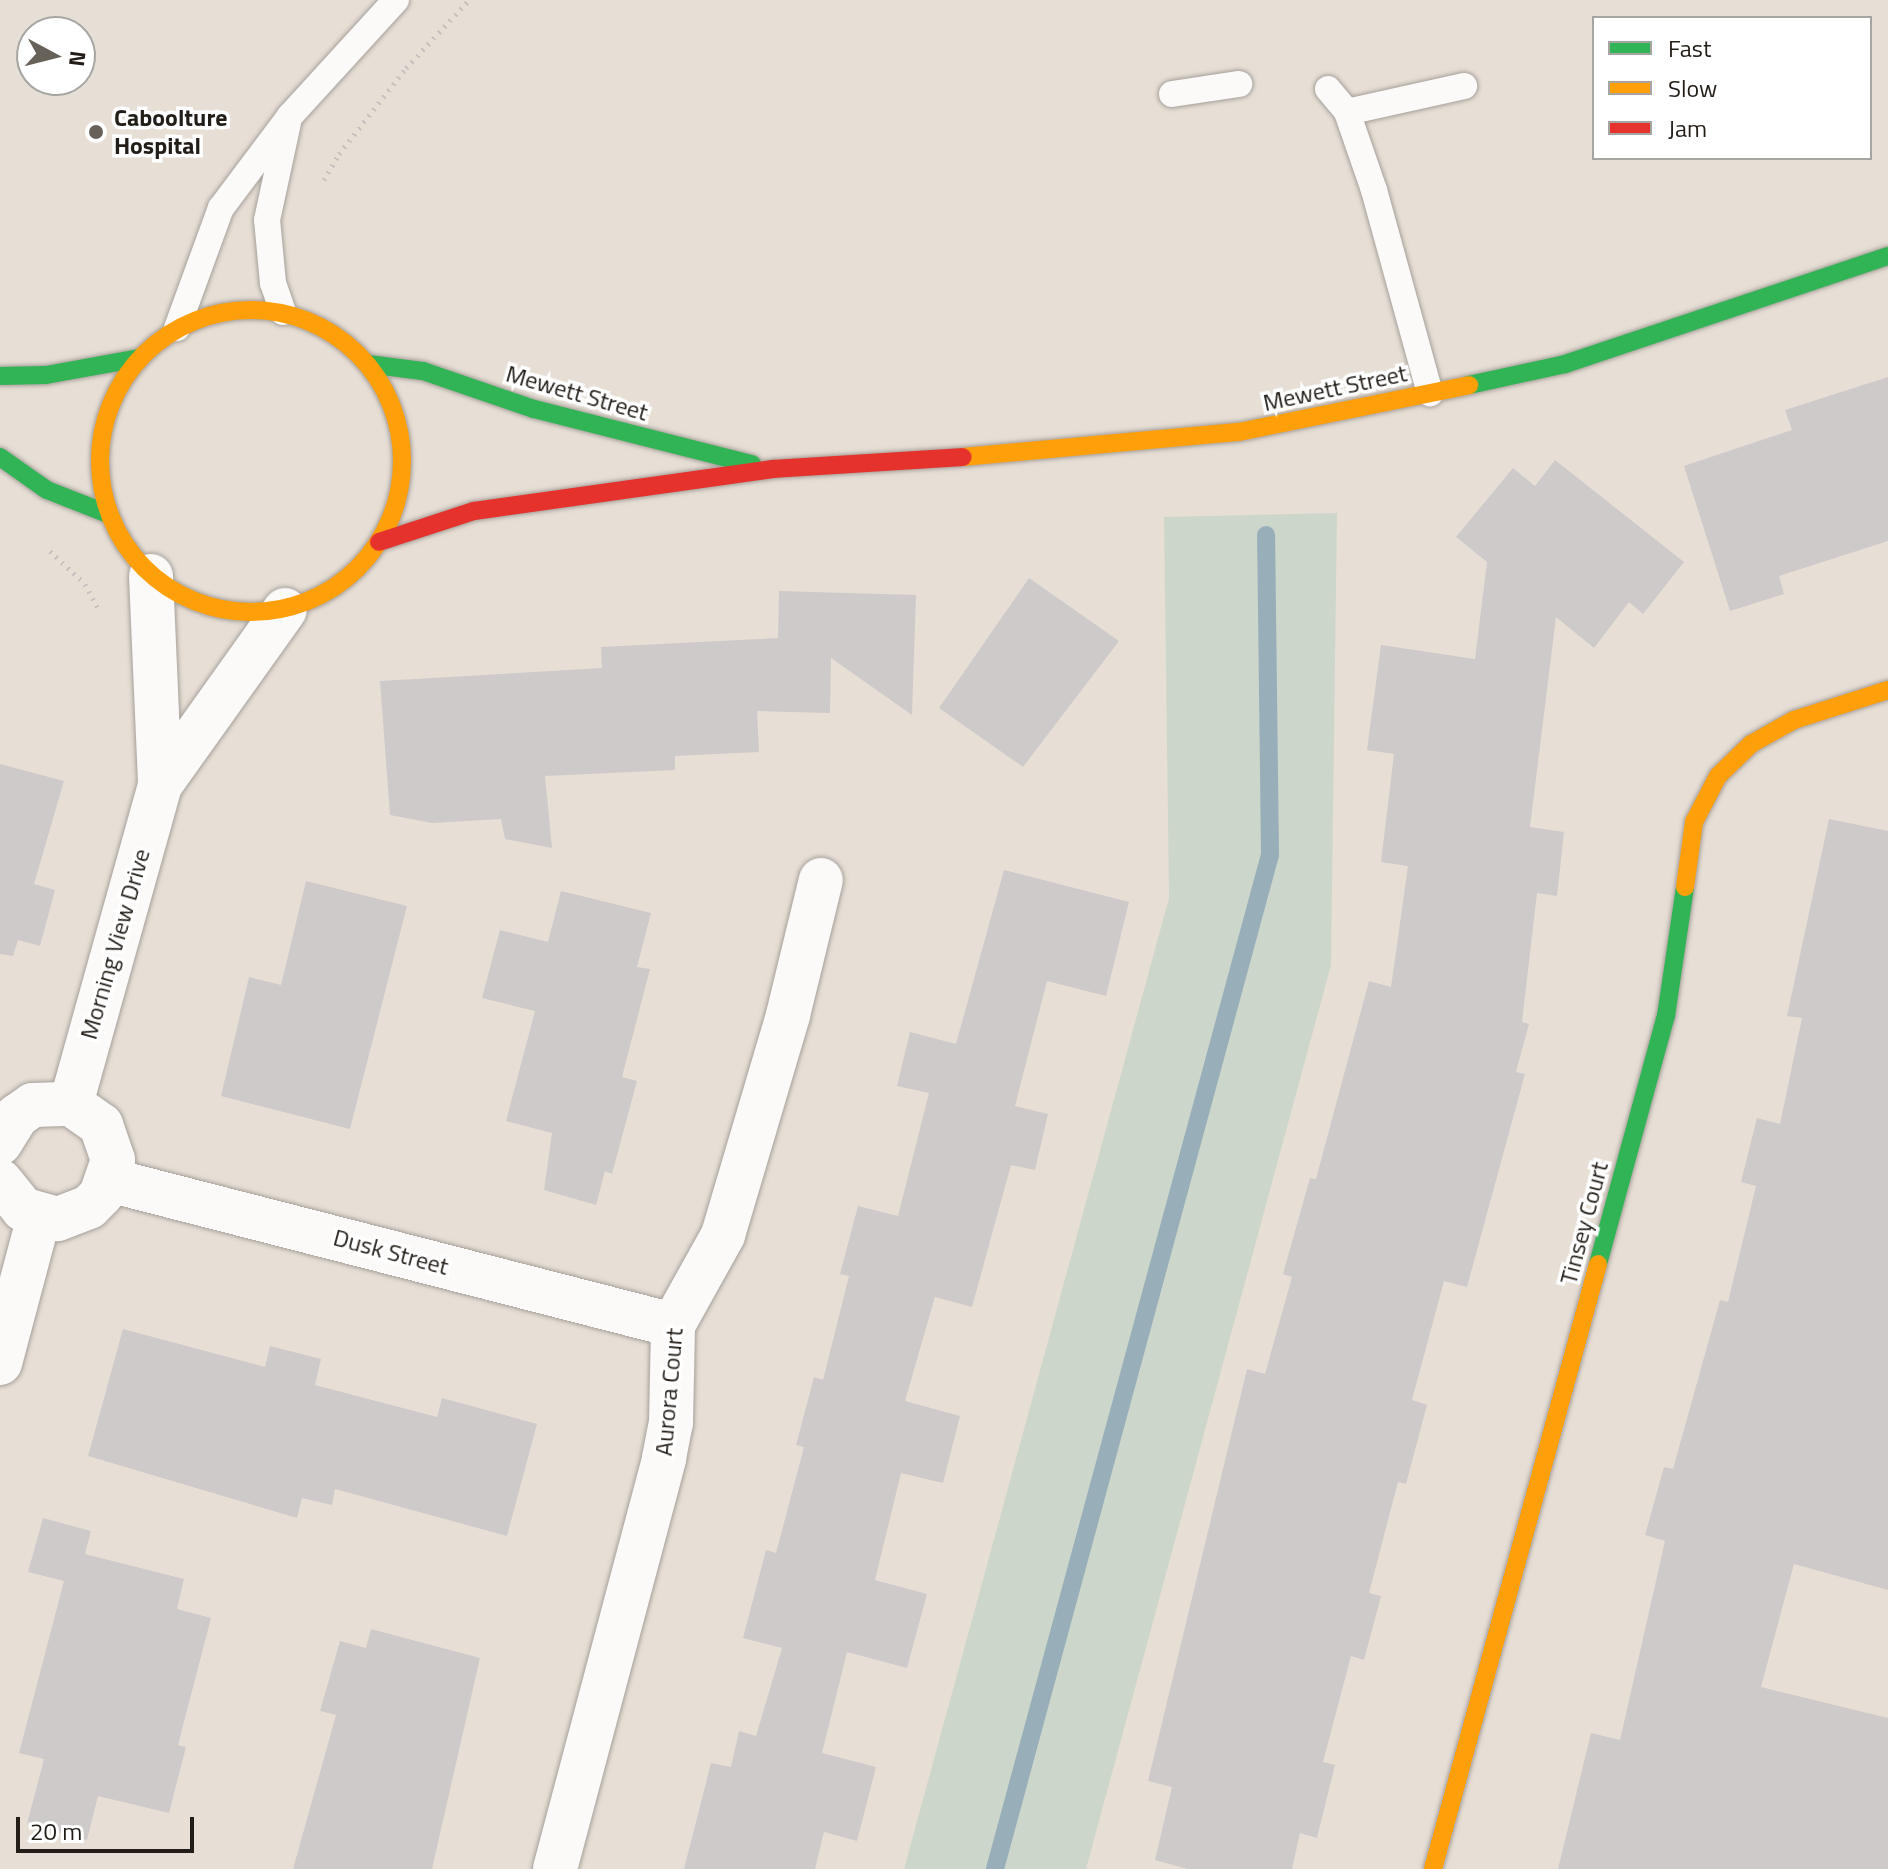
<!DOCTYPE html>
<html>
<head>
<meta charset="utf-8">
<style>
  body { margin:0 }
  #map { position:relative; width:1888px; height:1869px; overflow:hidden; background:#e7dfd6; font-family:"Titillium Web",sans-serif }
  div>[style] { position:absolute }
  .green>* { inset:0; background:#cdd6ca }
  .stream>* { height:18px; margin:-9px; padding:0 9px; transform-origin:9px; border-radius:9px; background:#98afb9 }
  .building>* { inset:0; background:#cdcac9 }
  .path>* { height:5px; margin-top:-2.5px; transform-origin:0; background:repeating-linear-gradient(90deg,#c5c2c0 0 2px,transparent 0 8px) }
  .roads { filter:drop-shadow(0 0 2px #a6a09a) drop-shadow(0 0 2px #a6a09a) }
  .lane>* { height:26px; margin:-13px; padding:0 13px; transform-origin:13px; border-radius:13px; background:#fbfaf9 }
  .street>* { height:44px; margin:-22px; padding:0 22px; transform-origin:22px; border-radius:22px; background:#fbfaf9 }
  .fast>* { height:18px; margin:-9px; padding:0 9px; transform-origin:9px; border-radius:9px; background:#30b455 }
  .slow>* { height:18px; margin:-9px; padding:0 9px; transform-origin:9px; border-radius:9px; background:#ff9f0a }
  .slow>.ring { margin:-9px; padding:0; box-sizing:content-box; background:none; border:18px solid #ff9f0a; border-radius:50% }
  .jam>* { height:18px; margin:-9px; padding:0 9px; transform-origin:9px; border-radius:9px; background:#e5322d }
  .dots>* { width:22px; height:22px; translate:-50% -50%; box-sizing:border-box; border:4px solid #fff; border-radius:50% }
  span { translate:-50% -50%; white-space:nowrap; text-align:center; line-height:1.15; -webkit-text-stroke:7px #fff; paint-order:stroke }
  .poi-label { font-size:24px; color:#221d17; font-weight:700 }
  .left { translate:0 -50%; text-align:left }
  .street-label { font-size:24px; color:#221d17 }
  .legend { position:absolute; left:1592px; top:16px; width:280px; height:144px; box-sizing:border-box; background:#fff; border:2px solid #a7a5a2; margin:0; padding:10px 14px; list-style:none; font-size:24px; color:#221d17 }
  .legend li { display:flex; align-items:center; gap:16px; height:40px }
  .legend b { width:40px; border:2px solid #a7a5a2 }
  .north { position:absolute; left:16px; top:16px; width:80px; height:80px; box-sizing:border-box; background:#fff; border:2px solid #a7a5a2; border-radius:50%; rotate:97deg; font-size:22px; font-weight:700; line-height:32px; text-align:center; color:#221d17 }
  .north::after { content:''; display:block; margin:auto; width:28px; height:36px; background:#67615a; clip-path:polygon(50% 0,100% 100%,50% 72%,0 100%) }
  .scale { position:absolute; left:16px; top:1817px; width:178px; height:36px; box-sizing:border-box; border:4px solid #221d17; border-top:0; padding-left:10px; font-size:24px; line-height:28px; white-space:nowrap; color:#221d17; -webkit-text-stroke:6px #fff; paint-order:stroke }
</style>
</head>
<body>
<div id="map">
  <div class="green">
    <i style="clip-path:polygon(1337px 513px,1331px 965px,1086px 1869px,904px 1869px,1169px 898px,1164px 517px)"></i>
  </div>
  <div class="stream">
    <i style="left:995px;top:1869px;width:1051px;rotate:-74.83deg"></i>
    <i style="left:1270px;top:855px;width:320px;rotate:-90.7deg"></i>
  </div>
  <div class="building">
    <i style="clip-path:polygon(1888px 377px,1888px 541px,1779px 576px,1784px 594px,1730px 611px,1684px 466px,1792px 430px,1785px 410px)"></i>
    <i style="clip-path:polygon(1555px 460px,1684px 562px,1643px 614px,1629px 602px,1594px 648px,1556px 617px,1530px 827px,1564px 832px,1557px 896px,1537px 893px,1522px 1022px,1529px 1024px,1516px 1072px,1525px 1074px,1467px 1287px,1444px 1281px,1412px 1400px,1427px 1405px,1406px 1484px,1398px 1482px,1369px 1593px,1381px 1596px,1364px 1660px,1351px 1656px,1323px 1762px,1335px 1765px,1317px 1838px,1300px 1833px,1292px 1869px,1187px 1869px,1155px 1860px,1172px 1787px,1148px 1781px,1247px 1369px,1265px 1374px,1292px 1277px,1283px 1274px,1310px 1178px,1316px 1179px,1369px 981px,1391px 987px,1408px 866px,1381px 862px,1394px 754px,1367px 750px,1381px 645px,1475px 659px,1487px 562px,1456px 537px,1513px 468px,1535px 486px)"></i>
    <i style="clip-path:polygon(1029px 578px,1119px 641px,1023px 767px,939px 708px)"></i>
    <i style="clip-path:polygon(779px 591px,916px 595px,912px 715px,831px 658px,830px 713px,757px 711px,759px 752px,675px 756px,675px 770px,545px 776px,552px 848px,505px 839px,501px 819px,432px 823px,390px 815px,380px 681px,602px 668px,601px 647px,778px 638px)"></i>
    <i style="clip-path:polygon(0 764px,64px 781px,34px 884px,55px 890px,40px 946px,18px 940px,13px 956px,0 954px)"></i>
    <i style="clip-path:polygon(1829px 819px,1888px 831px,1888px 1590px,1794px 1564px,1761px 1687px,1888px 1718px,1888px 1869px,1558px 1869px,1591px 1733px,1620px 1740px,1665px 1541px,1645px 1535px,1664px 1467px,1673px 1469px,1720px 1300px,1728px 1302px,1756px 1186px,1741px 1182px,1757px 1118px,1780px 1124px,1802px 1018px,1787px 1016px)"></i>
    <i style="clip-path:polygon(1004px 870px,1129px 902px,1106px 996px,1047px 981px,1015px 1106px,1048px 1114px,1035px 1170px,1011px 1165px,972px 1307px,935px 1297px,905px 1401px,960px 1416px,943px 1483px,901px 1473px,875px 1580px,927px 1594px,907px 1668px,847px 1652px,822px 1753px,876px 1767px,857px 1841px,824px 1832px,815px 1869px,684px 1869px,711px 1763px,731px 1767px,739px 1731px,756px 1736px,782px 1648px,743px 1638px,766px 1550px,776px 1553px,804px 1447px,796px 1445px,814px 1377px,823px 1380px,849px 1276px,840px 1274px,858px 1206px,898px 1216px,929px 1093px,897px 1086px,910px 1032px,956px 1044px)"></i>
    <i style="clip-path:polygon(306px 881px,407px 906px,350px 1129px,221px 1096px,249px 977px,281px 985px)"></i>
    <i style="clip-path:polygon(561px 891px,651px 913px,637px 967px,650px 969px,622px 1077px,637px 1081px,612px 1174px,605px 1171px,596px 1205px,544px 1190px,552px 1133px,506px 1121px,535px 1011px,482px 998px,500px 930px,548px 942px)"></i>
    <i style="clip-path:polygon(123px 1329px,265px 1367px,270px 1346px,321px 1359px,315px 1385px,437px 1417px,442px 1398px,537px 1424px,507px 1536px,335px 1489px,332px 1505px,302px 1498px,297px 1518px,88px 1456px)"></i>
    <i style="clip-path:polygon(43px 1518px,91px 1531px,85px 1554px,184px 1579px,177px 1609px,211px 1618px,178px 1745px,186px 1747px,169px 1813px,98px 1796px,87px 1840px,27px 1824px,44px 1759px,19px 1753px,64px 1581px,28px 1572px)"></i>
    <i style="clip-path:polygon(371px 1629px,480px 1658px,432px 1869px,293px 1869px,336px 1715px,320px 1711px,340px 1641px,366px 1648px)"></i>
  </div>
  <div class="path">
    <i style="left:324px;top:180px;width:30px;rotate:-60deg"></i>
    <i style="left:339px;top:154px;width:109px;rotate:-52.1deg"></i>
    <i style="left:406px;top:68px;width:93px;rotate:-47.2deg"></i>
    <i style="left:50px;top:551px;width:48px;rotate:43.3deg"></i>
    <i style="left:85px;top:584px;width:26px;rotate:62deg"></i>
  </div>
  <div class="roads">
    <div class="lane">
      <i style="left:1328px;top:89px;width:30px;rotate:50deg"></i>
      <i style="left:1347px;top:112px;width:83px;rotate:70.9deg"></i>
      <i style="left:1374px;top:190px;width:211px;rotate:74.6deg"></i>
      <i style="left:1172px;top:94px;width:68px;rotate:-8.5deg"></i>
      <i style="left:1347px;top:112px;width:120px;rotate:-12.5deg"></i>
      <i style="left:283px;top:312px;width:31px;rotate:-109deg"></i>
      <i style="left:273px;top:283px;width:63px;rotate:-95.4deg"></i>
      <i style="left:267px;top:220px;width:99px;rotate:-77.8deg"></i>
      <i style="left:177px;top:328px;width:128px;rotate:-69.9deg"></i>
      <i style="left:221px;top:208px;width:115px;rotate:-53.1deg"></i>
      <i style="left:290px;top:116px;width:157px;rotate:-47.6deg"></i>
    </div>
    <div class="street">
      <i style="left:151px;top:576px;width:209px;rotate:87.5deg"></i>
      <i style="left:71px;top:1104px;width:331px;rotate:-74.4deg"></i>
      <i style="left:160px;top:785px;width:215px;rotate:-54.5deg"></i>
      <i style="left:0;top:1143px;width:32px;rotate:-58deg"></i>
      <i style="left:17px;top:1116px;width:19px;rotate:-35deg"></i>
      <i style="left:33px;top:1105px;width:38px;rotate:-2deg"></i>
      <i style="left:71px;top:1104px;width:37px;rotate:35deg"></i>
      <i style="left:101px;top:1125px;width:37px;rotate:71deg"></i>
      <i style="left:113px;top:1160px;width:37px;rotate:109deg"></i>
      <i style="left:101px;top:1195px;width:17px;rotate:135deg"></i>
      <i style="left:89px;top:1207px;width:34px;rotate:159deg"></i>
      <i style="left:57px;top:1219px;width:35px;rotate:-164deg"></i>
      <i style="left:23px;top:1209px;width:36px;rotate:-129deg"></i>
      <i style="left:109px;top:1180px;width:582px;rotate:14.42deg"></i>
      <i style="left:0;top:1363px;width:152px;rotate:-75.1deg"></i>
      <i style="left:555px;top:1869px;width:425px;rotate:-75.1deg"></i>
      <i style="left:664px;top:1458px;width:36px;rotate:-79deg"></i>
      <i style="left:671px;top:1423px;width:98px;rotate:-88.8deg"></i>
      <i style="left:673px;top:1325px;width:103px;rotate:-60.9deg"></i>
      <i style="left:723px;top:1235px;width:229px;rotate:-73.5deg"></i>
      <i style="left:788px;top:1015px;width:139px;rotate:-76.3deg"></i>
    </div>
    <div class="fast">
      <i style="left:368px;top:364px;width:55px;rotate:7.3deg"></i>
      <i style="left:423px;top:371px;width:117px;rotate:18.9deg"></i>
      <i style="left:534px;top:409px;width:225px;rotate:14.2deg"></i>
      <i style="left:0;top:376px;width:46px;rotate:-1.2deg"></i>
      <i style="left:46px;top:375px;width:96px;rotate:-10.3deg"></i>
      <i style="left:1469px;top:385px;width:98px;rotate:-12.3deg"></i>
      <i style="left:1565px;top:364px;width:341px;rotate:-18.5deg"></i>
      <i style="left:0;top:457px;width:57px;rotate:35.1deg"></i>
      <i style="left:47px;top:490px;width:66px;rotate:21.5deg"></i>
      <i style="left:1598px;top:1264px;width:257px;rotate:-74.7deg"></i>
      <i style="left:1666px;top:1016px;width:130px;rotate:-81.6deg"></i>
    </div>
    <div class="slow">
      <i class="ring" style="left:100px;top:310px;width:284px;height:284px"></i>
      <i style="left:963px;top:457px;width:277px;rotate:-5.2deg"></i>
      <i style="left:1239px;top:432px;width:235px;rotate:-11.5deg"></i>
      <i style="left:1685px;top:887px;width:66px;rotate:-82.1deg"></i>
      <i style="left:1694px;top:822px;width:52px;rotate:-62.4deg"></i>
      <i style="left:1718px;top:776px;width:46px;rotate:-44.1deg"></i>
      <i style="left:1751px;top:744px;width:49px;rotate:-29.2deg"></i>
      <i style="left:1794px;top:720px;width:99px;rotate:-17.7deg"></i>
      <i style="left:1433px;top:1869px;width:627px;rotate:-74.74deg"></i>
    </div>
    <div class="jam">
      <i style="left:379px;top:542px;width:100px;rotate:-18.1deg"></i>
      <i style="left:474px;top:511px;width:302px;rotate:-8deg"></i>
      <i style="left:773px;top:469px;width:190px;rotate:-3.6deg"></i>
    </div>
  </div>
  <div class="dots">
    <i style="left:96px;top:132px;background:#67615a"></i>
  </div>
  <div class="poi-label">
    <span class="left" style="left:114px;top:132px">Caboolture<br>Hospital</span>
  </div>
  <div class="street-label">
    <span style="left:1335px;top:388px;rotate:-12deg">Mewett Street</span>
    <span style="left:577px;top:393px;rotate:16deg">Mewett Street</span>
    <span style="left:115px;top:944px;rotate:-74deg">Morning View Drive</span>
    <span style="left:1584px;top:1223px;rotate:-75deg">Tinsey Court</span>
    <span style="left:391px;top:1252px;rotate:15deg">Dusk Street</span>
    <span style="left:669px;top:1392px;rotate:-85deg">Aurora Court</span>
  </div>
  <ul class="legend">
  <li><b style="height:10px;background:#30b455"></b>Fast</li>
  <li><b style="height:10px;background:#ff9f0a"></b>Slow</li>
  <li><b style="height:10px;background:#e5322d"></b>Jam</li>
  </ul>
  <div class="north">N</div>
  <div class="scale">20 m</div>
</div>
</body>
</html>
